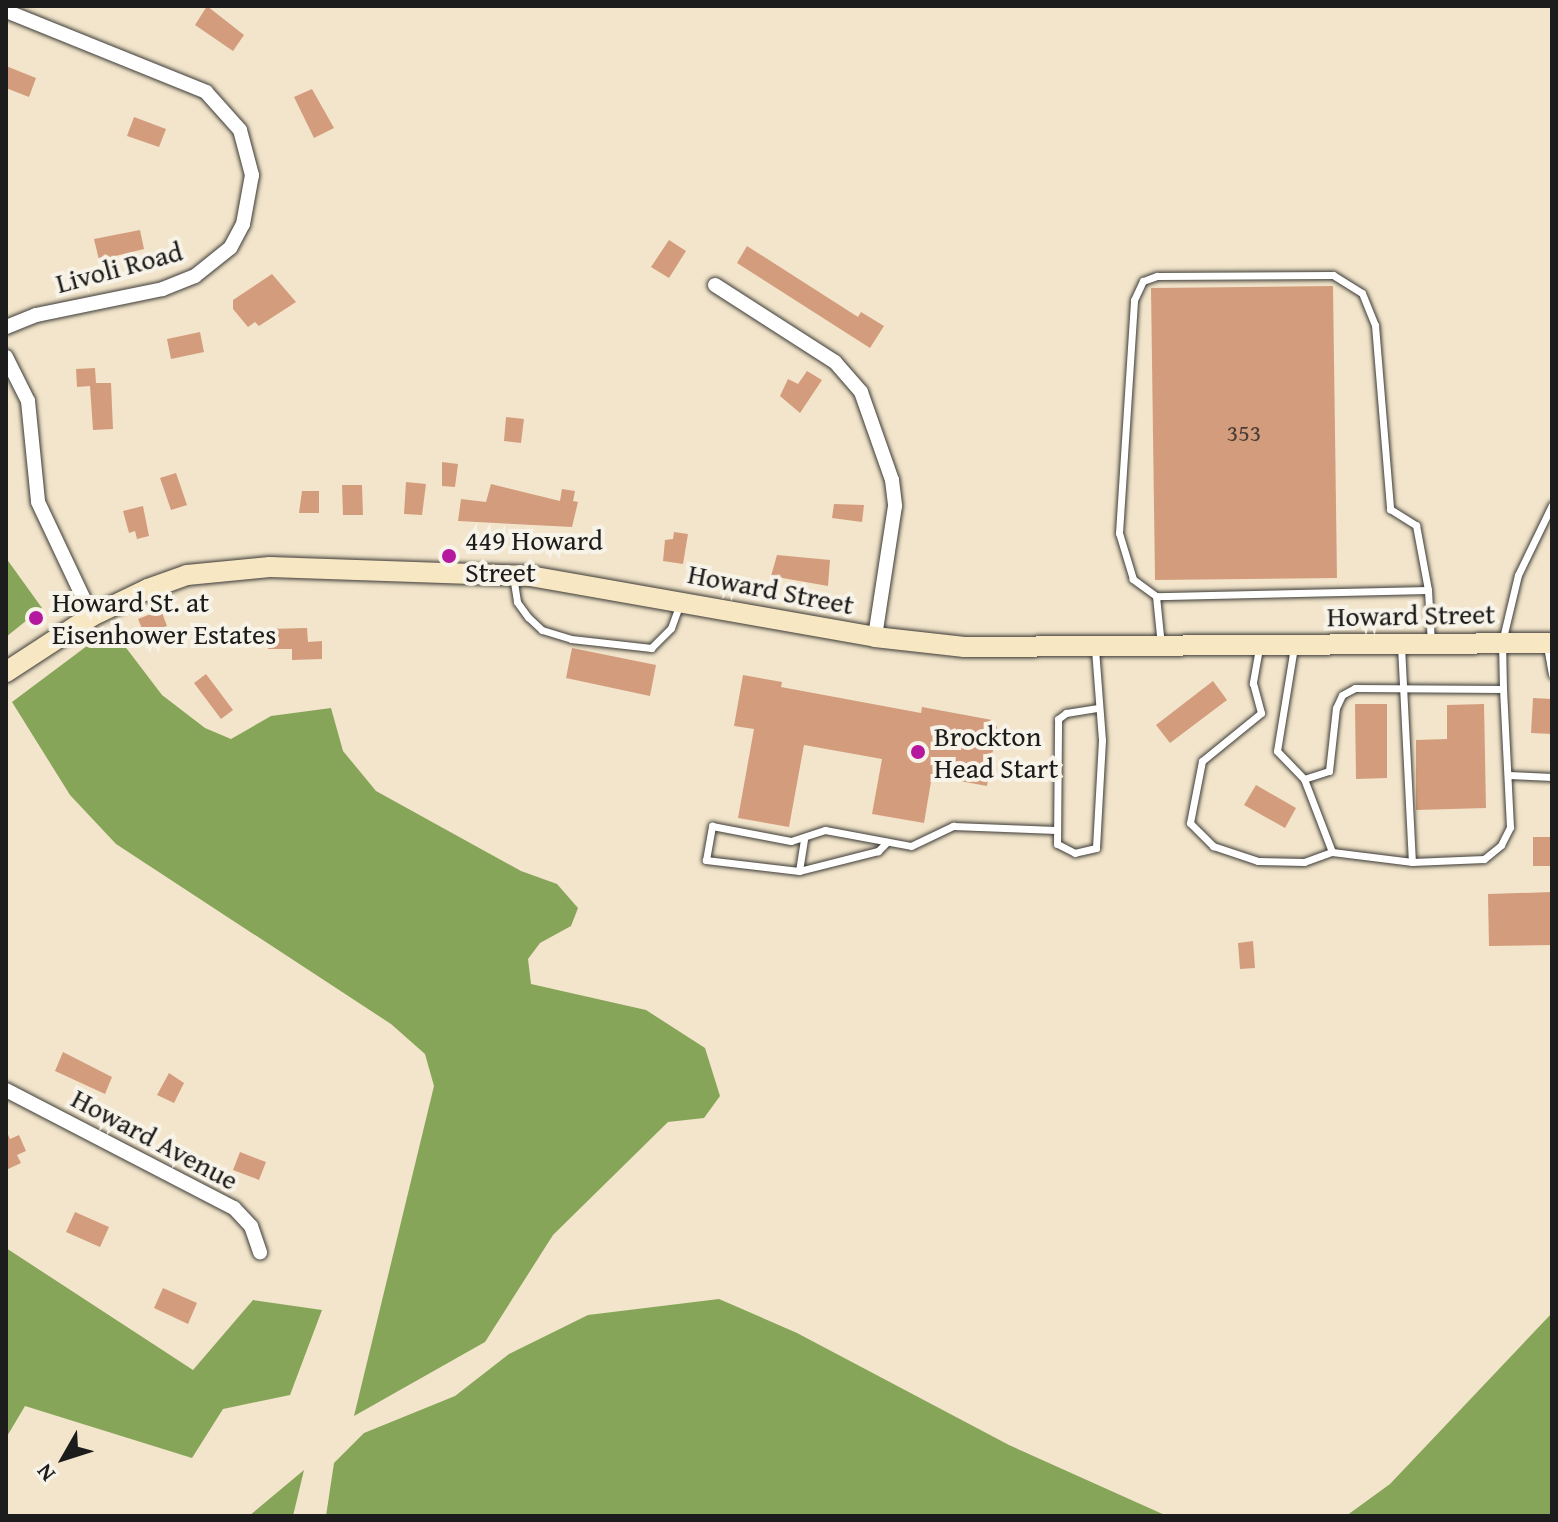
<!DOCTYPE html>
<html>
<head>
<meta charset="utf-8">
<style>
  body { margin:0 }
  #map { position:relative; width:1558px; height:1522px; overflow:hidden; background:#f2e5cb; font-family:"Gentium Book Plus",serif }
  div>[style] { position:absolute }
  .forest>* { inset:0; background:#87a559 }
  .building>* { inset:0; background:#d39d7d }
  .roads { filter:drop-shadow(0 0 2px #3c3a36) drop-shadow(0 0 2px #3c3a36) }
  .lane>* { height:7px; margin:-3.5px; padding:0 3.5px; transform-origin:3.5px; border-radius:3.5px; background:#fff }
  .street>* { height:14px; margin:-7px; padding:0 7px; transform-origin:7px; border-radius:7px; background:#fff }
  .secondary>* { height:20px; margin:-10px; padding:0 10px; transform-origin:10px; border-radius:10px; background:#f8e7c3 }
  .dots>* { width:22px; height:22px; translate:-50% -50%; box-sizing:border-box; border:4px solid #f7f3e8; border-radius:50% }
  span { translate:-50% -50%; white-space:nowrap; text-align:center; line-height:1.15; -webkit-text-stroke:8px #f7f3e8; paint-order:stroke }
  .number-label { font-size:24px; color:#4a3c34 }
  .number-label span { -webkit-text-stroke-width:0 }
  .street-label { font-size:28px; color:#1c1c1c }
  .poi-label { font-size:28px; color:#1c1c1c }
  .left { translate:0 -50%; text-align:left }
  .frame { position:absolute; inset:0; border:8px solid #1c1c1c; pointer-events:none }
  .north { position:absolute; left:24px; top:1418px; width:80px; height:80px; -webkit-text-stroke:6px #f7f3e8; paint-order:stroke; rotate:231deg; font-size:22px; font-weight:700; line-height:32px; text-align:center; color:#1c1c1c }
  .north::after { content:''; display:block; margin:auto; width:28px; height:36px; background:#1c1c1c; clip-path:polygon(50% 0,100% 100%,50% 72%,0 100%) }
</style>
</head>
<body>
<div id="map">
  <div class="forest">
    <i style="clip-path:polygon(6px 558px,42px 608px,6px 637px)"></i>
    <i style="clip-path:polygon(111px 628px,162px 695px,205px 728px,231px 739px,271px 716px,331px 708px,343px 751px,376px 791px,521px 871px,557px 884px,578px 908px,571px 926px,540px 943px,528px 959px,531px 984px,646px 1010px,705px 1048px,720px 1096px,704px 1118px,668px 1122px,553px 1235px,485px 1342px,354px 1416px,434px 1086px,425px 1054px,391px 1024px,116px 844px,70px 795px,12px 702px)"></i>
    <i style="clip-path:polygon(6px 1248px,193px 1370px,253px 1300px,322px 1310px,290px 1395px,223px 1409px,192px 1458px,25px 1406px,6px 1438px)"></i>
    <i style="clip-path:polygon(719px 1299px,797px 1333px,1009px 1445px,1167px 1516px,326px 1516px,334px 1463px,364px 1433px,455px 1396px,509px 1354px,588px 1315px)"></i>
    <i style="clip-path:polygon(1552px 1313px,1552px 1516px,1346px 1516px,1390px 1484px)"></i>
    <i style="clip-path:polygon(304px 1470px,293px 1516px,249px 1516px)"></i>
  </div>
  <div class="building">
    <i style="clip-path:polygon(207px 6px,244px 35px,233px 51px,195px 25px)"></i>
    <i style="clip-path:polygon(6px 66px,36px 78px,29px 97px,6px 88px)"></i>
    <i style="clip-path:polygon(312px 89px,334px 128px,314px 138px,294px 97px)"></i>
    <i style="clip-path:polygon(134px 117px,166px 129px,159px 147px,127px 136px)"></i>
    <i style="clip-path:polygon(140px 230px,144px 249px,99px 260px,94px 239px)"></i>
    <i style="clip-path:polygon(669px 240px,686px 251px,669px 278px,651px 267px)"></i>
    <i style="clip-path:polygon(747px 246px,858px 317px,861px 312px,884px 326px,870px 348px,737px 263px)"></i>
    <i style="clip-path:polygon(272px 274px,296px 302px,259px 326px,255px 322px,248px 327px,233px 309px,233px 300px)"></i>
    <i style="clip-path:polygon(1333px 286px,1337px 578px,1155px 580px,1151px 288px)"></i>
    <i style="clip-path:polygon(200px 332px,204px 352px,171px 359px,167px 339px)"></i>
    <i style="clip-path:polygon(95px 368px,96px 383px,111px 383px,113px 429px,93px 430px,90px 386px,77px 387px,76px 369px)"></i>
    <i style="clip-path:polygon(807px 371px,822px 380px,800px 413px,780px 396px,788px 379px,798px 384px)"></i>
    <i style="clip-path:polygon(506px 417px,524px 419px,521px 443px,504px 441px)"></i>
    <i style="clip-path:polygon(442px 462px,458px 464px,455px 487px,442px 486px)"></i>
    <i style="clip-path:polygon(176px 473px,187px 505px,171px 510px,160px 478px)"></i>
    <i style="clip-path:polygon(406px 482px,426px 484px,422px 515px,404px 514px)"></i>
    <i style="clip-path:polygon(491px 484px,560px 501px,562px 489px,575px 491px,573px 501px,578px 502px,572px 527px,458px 521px,461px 499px,486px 502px)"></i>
    <i style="clip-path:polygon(342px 485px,362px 485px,363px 515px,343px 515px)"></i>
    <i style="clip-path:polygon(302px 491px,319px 491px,319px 513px,299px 513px)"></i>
    <i style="clip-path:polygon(834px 504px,864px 505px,862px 522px,832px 518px)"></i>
    <i style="clip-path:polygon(143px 506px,149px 536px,137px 539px,135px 531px,129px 533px,123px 511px)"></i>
    <i style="clip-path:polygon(674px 532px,688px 534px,683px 564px,663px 561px,665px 540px,673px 539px)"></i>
    <i style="clip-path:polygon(777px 555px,830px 560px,828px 586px,771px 576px)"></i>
    <i style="clip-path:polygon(161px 610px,167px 626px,161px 628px,164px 636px,148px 643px,138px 619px)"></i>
    <i style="clip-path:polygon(307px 628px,308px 642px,322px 641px,322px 659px,292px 660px,292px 649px,268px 649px,267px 629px)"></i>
    <i style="clip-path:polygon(572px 648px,656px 665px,650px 696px,566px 678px)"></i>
    <i style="clip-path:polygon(206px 674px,233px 710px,221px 719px,194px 683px)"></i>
    <i style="clip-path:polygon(743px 675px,782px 682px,781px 687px,921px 713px,922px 707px,992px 720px,997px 727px,987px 786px,932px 776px,924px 823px,872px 814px,882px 759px,804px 745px,789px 827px,738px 818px,754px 729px,734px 726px)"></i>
    <i style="clip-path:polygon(1213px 681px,1227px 700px,1170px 743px,1156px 725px)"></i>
    <i style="clip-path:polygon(1533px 698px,1552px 699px,1552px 734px,1531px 733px)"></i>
    <i style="clip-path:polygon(1355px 704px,1387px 704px,1387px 778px,1356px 779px)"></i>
    <i style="clip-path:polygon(1484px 704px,1486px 808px,1416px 810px,1416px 740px,1447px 739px,1447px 705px)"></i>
    <i style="clip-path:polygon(1256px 785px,1296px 808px,1285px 828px,1244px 805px)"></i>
    <i style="clip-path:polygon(1533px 837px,1552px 837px,1552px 866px,1533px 866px)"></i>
    <i style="clip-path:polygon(1552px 892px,1552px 945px,1489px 946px,1488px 894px)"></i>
    <i style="clip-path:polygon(1253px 941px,1255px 968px,1240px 969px,1238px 943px)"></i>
    <i style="clip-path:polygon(63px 1052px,112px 1077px,105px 1094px,55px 1071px)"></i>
    <i style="clip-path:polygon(169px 1073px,184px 1083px,174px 1103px,157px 1095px)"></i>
    <i style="clip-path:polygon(6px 1130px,10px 1139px,19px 1135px,26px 1151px,17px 1155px,21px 1163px,6px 1170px)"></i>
    <i style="clip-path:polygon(240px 1152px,266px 1162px,259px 1180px,233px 1170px)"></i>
    <i style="clip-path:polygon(75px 1212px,109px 1227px,100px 1247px,66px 1232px)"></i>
    <i style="clip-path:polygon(163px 1288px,197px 1303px,188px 1324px,154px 1308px)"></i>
  </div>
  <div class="roads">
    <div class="lane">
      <i style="left:513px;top:576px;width:26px;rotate:81deg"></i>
      <i style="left:517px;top:602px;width:19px;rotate:54deg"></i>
      <i style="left:528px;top:617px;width:19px;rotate:43deg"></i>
      <i style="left:542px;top:630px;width:30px;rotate:17deg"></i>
      <i style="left:571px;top:639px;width:81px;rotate:6.4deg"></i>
      <i style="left:651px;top:648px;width:28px;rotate:-45deg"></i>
      <i style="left:671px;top:628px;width:23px;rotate:-70deg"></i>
      <i style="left:1428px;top:590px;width:272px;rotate:178.7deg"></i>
      <i style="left:1156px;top:596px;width:29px;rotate:-144deg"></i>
      <i style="left:1133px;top:579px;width:48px;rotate:-106.9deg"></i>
      <i style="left:1119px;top:533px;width:233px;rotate:-86.3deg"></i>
      <i style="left:1134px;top:300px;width:21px;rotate:-65deg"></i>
      <i style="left:1143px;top:281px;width:15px;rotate:-20deg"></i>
      <i style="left:1157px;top:276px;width:176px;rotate:-0.3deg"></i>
      <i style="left:1333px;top:275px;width:34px;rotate:32deg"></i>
      <i style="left:1362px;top:293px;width:35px;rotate:68deg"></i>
      <i style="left:1375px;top:325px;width:185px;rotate:85.3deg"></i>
      <i style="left:1390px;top:509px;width:31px;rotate:32deg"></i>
      <i style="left:1416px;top:525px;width:66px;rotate:79.5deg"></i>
      <i style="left:1428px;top:590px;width:53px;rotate:86.8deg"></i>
      <i style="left:1156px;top:596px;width:49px;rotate:84.2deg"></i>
      <i style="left:1401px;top:646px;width:216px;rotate:87.1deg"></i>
      <i style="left:1547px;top:646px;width:29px;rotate:80deg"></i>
      <i style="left:1294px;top:647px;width:105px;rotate:99.3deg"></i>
      <i style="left:1277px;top:751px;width:39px;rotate:46deg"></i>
      <i style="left:1304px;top:779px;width:26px;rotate:-18deg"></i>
      <i style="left:1329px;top:771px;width:63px;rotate:-83.7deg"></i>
      <i style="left:1336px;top:708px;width:14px;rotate:-65deg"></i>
      <i style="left:1342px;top:695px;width:15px;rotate:-28deg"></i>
      <i style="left:1355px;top:688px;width:148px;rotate:0.4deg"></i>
      <i style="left:1503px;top:689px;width:47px;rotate:-91.2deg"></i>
      <i style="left:1502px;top:642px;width:69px;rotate:-76.6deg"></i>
      <i style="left:1518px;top:575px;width:78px;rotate:-64.1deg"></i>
      <i style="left:1259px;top:648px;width:36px;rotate:100deg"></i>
      <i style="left:1253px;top:683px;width:31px;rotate:75deg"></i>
      <i style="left:1261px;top:713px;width:76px;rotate:140.9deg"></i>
      <i style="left:1202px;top:761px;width:63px;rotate:101deg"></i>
      <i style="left:1190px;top:823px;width:33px;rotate:45deg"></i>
      <i style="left:1213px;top:846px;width:47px;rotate:18.4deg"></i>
      <i style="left:1258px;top:861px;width:46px;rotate:1.2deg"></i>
      <i style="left:1304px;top:862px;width:30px;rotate:-20deg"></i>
      <i style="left:1095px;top:649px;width:91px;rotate:85.6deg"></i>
      <i style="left:1102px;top:740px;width:108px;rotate:93.2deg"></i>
      <i style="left:1096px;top:848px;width:22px;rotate:167deg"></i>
      <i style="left:1075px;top:853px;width:20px;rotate:-153deg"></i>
      <i style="left:1057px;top:844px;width:125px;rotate:-89.5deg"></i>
      <i style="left:1058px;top:719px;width:10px;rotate:-37deg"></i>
      <i style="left:1066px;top:713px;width:31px;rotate:-9deg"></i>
      <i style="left:1509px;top:775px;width:43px;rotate:2.7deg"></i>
      <i style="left:1304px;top:779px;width:78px;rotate:69deg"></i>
      <i style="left:1332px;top:852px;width:81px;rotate:7.1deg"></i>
      <i style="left:1412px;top:862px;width:72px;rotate:-2.4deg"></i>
      <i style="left:1484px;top:859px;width:22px;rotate:-39deg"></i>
      <i style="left:1501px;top:845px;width:20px;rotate:-63deg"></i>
      <i style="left:1510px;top:827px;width:138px;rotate:-92.9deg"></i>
      <i style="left:887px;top:842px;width:13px;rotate:135deg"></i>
      <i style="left:878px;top:851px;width:81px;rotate:165.8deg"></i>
      <i style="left:799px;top:871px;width:94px;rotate:-173.3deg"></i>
      <i style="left:706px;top:860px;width:35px;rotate:-80deg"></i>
      <i style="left:712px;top:826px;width:80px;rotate:10.8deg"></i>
      <i style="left:791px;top:841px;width:36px;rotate:-18deg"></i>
      <i style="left:825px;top:830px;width:87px;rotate:10.5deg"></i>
      <i style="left:911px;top:846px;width:47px;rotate:-25.5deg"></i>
      <i style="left:953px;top:826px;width:103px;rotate:2.2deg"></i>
      <i style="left:799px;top:871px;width:32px;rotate:-81deg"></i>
    </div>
    <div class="street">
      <i style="left:6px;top:11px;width:216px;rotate:22deg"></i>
      <i style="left:206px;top:92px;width:51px;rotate:48.2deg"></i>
      <i style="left:240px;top:130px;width:47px;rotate:75.1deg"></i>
      <i style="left:252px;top:175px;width:50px;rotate:100.4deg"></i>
      <i style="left:243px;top:224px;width:27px;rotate:118deg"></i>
      <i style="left:230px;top:248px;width:45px;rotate:141.3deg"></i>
      <i style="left:195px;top:276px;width:35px;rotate:158deg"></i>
      <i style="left:163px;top:289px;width:130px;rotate:168.4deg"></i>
      <i style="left:36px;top:315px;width:32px;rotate:158deg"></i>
      <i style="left:715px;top:285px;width:143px;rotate:32.7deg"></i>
      <i style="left:835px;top:362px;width:40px;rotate:49deg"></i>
      <i style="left:861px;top:392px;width:93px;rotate:70.6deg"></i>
      <i style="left:892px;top:480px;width:26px;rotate:83deg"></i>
      <i style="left:895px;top:506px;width:133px;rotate:98.7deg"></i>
      <i style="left:6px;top:357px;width:49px;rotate:63.4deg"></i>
      <i style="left:28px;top:401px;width:101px;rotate:84.3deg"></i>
      <i style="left:38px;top:502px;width:126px;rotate:64.7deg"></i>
      <i style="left:6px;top:1090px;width:257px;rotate:27.4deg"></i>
      <i style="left:234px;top:1208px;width:25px;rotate:47deg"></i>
      <i style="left:251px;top:1226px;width:28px;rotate:71deg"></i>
    </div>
    <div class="secondary">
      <i style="left:6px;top:672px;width:103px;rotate:-33.1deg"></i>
      <i style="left:92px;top:616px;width:62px;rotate:-25.7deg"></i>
      <i style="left:148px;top:589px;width:41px;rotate:-19.7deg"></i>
      <i style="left:187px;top:575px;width:83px;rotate:-5.5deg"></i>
      <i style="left:270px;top:567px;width:260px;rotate:2deg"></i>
      <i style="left:530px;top:576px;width:350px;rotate:10deg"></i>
      <i style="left:875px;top:637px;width:90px;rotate:6.4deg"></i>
      <i style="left:964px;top:647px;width:588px;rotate:-0.39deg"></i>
    </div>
  </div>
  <div class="dots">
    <i style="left:449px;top:556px;background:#b5179e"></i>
    <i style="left:36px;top:618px;background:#b5179e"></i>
    <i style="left:918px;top:752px;background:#b5179e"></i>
  </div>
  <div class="number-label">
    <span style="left:1244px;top:433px">353</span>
  </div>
  <div class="street-label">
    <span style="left:119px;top:267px;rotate:-15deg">Livoli Road</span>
    <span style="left:771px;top:589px;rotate:11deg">Howard Street</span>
    <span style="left:1411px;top:615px;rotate:-1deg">Howard Street</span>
    <span style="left:155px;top:1139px;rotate:28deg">Howard Avenue</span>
  </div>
  <div class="poi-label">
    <span class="left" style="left:465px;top:556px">449 Howard<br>Street</span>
    <span class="left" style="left:52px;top:618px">Howard St. at<br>Eisenhower Estates</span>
    <span class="left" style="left:934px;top:752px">Brockton<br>Head Start</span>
  </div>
  <div class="frame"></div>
  <div class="north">N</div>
</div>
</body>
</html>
